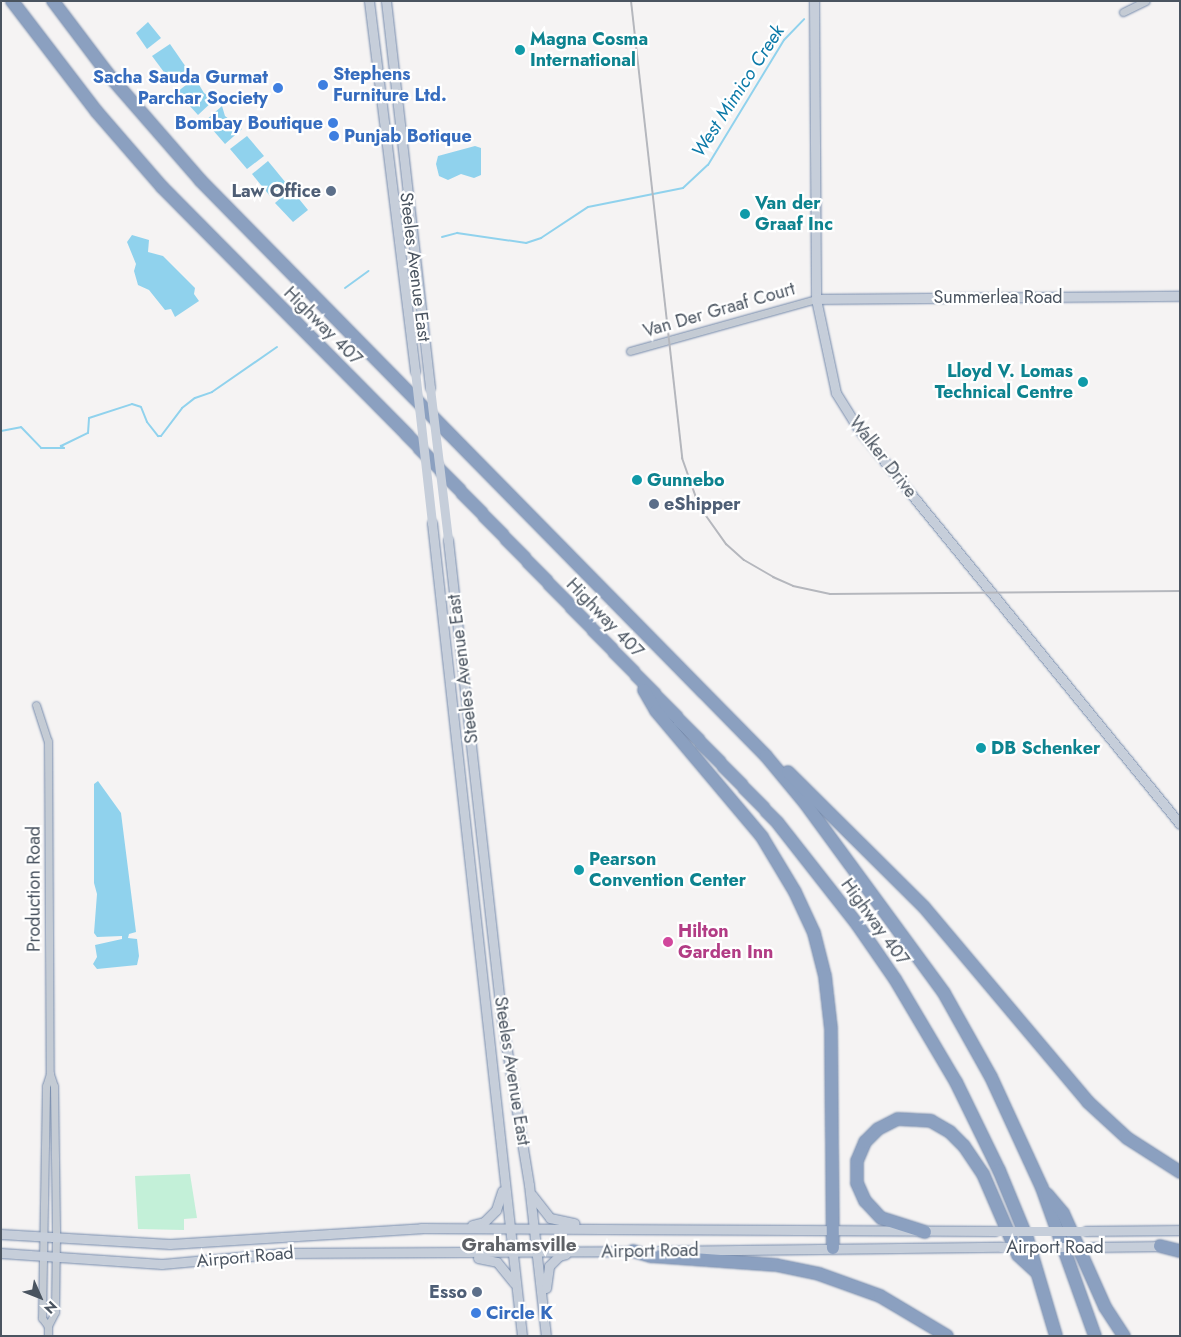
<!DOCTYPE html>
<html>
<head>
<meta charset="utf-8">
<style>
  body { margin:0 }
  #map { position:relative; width:1181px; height:1337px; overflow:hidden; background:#f5f3f3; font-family:Jost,sans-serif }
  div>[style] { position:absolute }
  .green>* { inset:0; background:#c3f0d8 }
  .water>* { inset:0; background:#90d2ed }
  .stream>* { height:2px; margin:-1px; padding:0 1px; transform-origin:1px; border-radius:1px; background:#90d2ed }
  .roads { filter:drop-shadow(0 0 1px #768bac) drop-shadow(0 0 1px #768bac) }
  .street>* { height:7px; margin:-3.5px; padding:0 3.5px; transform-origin:3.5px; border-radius:3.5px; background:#c4cbd4 }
  .secondary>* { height:9px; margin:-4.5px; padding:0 4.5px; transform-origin:4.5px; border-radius:4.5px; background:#c6ceda }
  .highway>* { height:12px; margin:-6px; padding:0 6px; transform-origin:6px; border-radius:6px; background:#8ba0c0 }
  .rail>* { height:2px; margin:-1px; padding:0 1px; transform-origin:1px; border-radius:1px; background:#b5b7bd }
  .secondary-bridge>* { height:9px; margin:-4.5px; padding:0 4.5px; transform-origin:4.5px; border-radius:4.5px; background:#c6ceda }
  .dots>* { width:14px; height:14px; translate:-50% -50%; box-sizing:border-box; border:2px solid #fff; border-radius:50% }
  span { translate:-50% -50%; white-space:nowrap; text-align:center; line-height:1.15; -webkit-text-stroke:4.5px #fff; paint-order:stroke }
  .culture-label { font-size:18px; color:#0d838f; font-weight:700 }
  .left { translate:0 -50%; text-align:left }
  .right { translate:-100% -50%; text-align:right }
  .shop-label { font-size:18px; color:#366cbe; font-weight:700 }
  .service-label { font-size:18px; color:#4e5e75; font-weight:700 }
  .street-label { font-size:18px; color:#4a5460 }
  .hotel-label { font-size:18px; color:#b23c85; font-weight:700 }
  .water-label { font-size:19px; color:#0d7aa8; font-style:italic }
  .neighbourhood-label { font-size:19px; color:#5f6267; font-weight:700 }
  .frame { position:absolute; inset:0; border:2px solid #4a5460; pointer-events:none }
  .north { position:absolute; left:15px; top:1272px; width:50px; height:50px; -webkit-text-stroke:4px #fff; paint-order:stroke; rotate:134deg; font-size:14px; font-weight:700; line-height:20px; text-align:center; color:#4a5460 }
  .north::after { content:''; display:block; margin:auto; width:18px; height:22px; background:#4a5460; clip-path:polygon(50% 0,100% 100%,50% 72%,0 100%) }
</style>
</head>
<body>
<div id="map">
  <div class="green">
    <i style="clip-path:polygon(190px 1174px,197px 1218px,184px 1219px,184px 1230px,138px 1229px,135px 1176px)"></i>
  </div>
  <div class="water">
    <i style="clip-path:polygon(148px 22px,161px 38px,147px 49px,136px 33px)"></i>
    <i style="clip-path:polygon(170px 44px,188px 70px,172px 83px,152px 56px)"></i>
    <i style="clip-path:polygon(195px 78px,204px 93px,214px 100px,198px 115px,177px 92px)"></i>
    <i style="clip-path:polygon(222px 106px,225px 116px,242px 129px,225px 144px,205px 121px)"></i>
    <i style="clip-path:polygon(247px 136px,264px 156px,247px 169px,230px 149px)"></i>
    <i style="clip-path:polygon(475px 146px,481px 148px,481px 175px,474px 178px,461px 174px,448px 180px,439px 176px,436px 164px,438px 156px)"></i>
    <i style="clip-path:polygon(268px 161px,286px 183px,270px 196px,252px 174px)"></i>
    <i style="clip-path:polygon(291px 189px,308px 210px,293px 222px,275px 203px)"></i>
    <i style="clip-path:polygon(132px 235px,149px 240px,148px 252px,163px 256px,195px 288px,194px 294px,199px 301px,175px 317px,171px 309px,165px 310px,149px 290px,138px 285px,134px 271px,136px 264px,127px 242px)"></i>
    <i style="clip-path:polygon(98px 781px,121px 813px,136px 932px,129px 934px,128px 938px,137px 939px,139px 956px,137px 965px,97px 969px,93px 964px,97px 957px,95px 945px,122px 939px,122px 936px,97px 937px,94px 933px,97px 894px,94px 883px,94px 784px)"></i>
  </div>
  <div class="stream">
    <i style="left:442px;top:237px;width:16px;rotate:-15deg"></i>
    <i style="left:457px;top:233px;width:70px;rotate:8.2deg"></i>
    <i style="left:526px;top:243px;width:16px;rotate:-18deg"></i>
    <i style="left:541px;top:238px;width:56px;rotate:-33.4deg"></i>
    <i style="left:588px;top:207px;width:97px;rotate:-11.3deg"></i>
    <i style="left:683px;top:188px;width:34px;rotate:-43deg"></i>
    <i style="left:708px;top:165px;width:146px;rotate:-58.7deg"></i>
    <i style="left:784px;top:40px;width:29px;rotate:-46deg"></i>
    <i style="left:345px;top:288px;width:29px;rotate:-36deg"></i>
    <i style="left:1px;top:431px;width:20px;rotate:-11deg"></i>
    <i style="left:21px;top:427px;width:29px;rotate:46deg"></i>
    <i style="left:41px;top:448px;width:23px"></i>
    <i style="left:64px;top:448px;width:4px;rotate:-146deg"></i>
    <i style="left:61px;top:446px;width:30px;rotate:-26deg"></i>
    <i style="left:88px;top:433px;width:15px;rotate:-86deg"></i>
    <i style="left:89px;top:418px;width:45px;rotate:-18deg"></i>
    <i style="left:132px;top:404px;width:9px;rotate:18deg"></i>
    <i style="left:141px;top:407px;width:16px;rotate:68deg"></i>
    <i style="left:147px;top:422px;width:18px;rotate:52deg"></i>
    <i style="left:158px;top:436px;width:3px"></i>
    <i style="left:161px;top:436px;width:35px;rotate:-53deg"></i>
    <i style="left:182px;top:408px;width:16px;rotate:-38deg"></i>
    <i style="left:195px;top:398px;width:18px;rotate:-19deg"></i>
    <i style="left:212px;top:392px;width:79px;rotate:-34.7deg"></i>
  </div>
  <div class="roads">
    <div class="street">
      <i style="left:1123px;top:12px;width:25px;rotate:-26deg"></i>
      <i style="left:630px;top:351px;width:193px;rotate:-15.6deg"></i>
      <i style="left:36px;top:705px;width:38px;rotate:72deg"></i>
      <i style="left:48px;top:741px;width:333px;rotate:89.7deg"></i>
      <i style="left:50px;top:1074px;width:13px;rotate:72deg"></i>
      <i style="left:54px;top:1086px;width:152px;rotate:89.2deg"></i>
      <i style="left:56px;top:1238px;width:74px;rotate:90.8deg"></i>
      <i style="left:55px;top:1312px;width:16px;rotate:117deg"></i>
      <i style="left:48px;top:1326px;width:10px;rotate:90deg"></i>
      <i style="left:48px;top:1326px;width:10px;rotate:-127deg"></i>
      <i style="left:42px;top:1318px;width:232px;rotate:-89deg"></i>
      <i style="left:46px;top:1086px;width:13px;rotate:-72deg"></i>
    </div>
    <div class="secondary">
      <i style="left:369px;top:1px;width:373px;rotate:82.9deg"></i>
      <i style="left:386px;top:1px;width:389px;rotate:83.5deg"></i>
      <i style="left:814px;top:1px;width:298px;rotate:89.6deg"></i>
      <i style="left:816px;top:299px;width:96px;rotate:78deg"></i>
      <i style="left:836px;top:393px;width:44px;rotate:58.1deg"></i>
      <i style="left:859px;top:430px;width:508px;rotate:50.83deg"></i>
      <i style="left:816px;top:299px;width:364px;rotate:-0.5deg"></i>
      <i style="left:432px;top:523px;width:818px;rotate:83.68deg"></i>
      <i style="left:448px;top:540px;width:483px;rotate:83.6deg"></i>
      <i style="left:502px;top:1020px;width:167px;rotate:80.7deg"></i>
      <i style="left:529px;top:1185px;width:152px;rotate:83.6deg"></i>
      <i style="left:532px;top:1195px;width:29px;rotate:52deg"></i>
      <i style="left:550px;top:1218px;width:25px;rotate:12deg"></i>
      <i style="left:472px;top:1225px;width:12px;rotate:-14deg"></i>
      <i style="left:484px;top:1222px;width:17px;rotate:-45deg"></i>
      <i style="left:496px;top:1210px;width:20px;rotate:-72deg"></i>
      <i style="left:1086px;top:1231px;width:94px;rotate:-0.6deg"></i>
      <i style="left:1px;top:1234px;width:169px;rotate:3.4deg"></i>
      <i style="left:170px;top:1244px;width:252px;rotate:-3.6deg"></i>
      <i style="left:421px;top:1228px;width:574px;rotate:0.3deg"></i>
      <i style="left:1092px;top:1247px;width:73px;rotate:-0.8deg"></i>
      <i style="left:658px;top:1251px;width:343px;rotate:-0.7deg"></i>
      <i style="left:1px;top:1253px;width:161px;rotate:3.9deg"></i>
      <i style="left:162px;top:1264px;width:122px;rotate:-5.2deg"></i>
      <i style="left:284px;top:1253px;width:353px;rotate:-0.3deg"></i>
      <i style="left:478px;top:1258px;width:19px;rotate:12deg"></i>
      <i style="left:497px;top:1262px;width:27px;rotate:51deg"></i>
      <i style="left:546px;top:1288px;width:22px;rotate:-82deg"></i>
      <i style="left:549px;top:1266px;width:14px;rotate:-45deg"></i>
      <i style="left:559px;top:1256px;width:7px;rotate:-16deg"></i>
    </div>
    <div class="highway">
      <i style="left:12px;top:1px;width:140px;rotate:52.6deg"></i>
      <i style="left:97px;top:112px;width:99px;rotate:49.1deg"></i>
      <i style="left:162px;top:187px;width:349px;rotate:45.3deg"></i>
      <i style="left:407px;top:435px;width:535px;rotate:46.29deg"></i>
      <i style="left:777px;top:822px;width:130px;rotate:51.9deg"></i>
      <i style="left:857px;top:924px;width:67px;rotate:55.4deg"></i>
      <i style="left:895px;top:979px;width:120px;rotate:59.4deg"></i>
      <i style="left:956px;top:1082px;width:98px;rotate:64deg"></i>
      <i style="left:999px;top:1170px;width:74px;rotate:67.6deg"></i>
      <i style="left:1027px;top:1238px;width:102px;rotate:73.5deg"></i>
      <i style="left:53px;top:1px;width:91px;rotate:53deg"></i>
      <i style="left:108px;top:74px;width:140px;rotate:49deg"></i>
      <i style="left:200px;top:180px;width:808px;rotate:45.5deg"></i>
      <i style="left:766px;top:756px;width:61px;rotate:50.3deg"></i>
      <i style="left:805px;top:803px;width:235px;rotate:53.8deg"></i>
      <i style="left:944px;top:993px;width:96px;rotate:60.8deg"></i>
      <i style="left:991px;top:1077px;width:122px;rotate:65.3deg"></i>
      <i style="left:1042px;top:1188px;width:157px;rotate:70.3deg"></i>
      <i style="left:644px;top:690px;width:24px;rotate:60deg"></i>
      <i style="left:656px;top:711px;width:165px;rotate:49.9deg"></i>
      <i style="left:762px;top:837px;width:64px;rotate:59deg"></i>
      <i style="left:795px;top:892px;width:45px;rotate:65.1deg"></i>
      <i style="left:814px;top:933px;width:44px;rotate:75.7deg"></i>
      <i style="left:825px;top:976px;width:53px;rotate:83.5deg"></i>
      <i style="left:831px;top:1029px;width:219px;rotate:89.5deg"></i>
      <i style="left:788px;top:772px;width:192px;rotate:44.8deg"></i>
      <i style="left:924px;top:907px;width:255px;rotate:49.9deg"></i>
      <i style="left:1088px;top:1102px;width:53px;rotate:42.7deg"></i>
      <i style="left:1127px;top:1138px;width:63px;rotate:32.7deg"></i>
      <i style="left:1047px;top:1194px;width:25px;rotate:50deg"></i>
      <i style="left:1063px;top:1213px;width:103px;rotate:65.9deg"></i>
      <i style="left:1105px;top:1307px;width:35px;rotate:57deg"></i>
      <i style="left:925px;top:1232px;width:46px;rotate:-162.3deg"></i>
      <i style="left:881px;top:1218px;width:23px;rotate:-133deg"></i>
      <i style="left:865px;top:1201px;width:20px;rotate:-114deg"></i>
      <i style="left:857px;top:1183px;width:22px;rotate:-90deg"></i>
      <i style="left:857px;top:1161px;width:21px;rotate:-67deg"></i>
      <i style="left:865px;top:1142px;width:18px;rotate:-45deg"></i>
      <i style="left:878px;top:1129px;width:22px;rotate:-27deg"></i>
      <i style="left:898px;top:1119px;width:33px;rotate:3deg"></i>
      <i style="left:931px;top:1121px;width:22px;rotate:30deg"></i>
      <i style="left:950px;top:1132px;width:20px;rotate:45deg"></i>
      <i style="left:964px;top:1146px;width:34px;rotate:56deg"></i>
      <i style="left:983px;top:1174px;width:88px;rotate:66.6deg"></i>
      <i style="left:1018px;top:1255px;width:26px;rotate:43deg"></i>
      <i style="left:1160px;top:1246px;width:21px;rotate:14deg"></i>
      <i style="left:633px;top:1251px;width:19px;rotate:16deg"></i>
      <i style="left:651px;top:1256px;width:125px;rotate:4.1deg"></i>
      <i style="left:776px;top:1265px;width:44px;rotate:11.8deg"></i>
      <i style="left:819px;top:1274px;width:65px;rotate:19.8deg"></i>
      <i style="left:880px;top:1296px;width:78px;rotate:30.8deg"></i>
    </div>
  </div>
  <div class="rail">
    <i style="left:631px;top:1px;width:460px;rotate:83.6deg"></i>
    <i style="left:682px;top:458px;width:51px;rotate:70.5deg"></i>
    <i style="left:699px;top:506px;width:47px;rotate:54.6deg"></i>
    <i style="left:726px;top:544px;width:24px;rotate:42deg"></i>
    <i style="left:744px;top:560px;width:34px;rotate:30deg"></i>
    <i style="left:773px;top:577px;width:22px;rotate:24deg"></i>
    <i style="left:793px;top:586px;width:38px;rotate:12deg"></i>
    <i style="left:830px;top:594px;width:350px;rotate:-0.5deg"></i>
  </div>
  <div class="secondary-bridge">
    <i style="left:415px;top:371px;width:153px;rotate:83.6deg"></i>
    <i style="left:430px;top:388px;width:153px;rotate:83.2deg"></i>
    <i style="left:995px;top:1231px;width:91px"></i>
    <i style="left:1001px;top:1247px;width:91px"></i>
  </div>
  <div class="dots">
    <i style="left:520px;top:50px;background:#0f9aa8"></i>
    <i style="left:323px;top:85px;background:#3f7fe0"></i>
    <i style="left:278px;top:88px;background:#3f7fe0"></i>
    <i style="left:333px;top:123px;background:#3f7fe0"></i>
    <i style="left:334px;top:136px;background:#3f7fe0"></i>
    <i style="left:331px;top:191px;background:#5c6f8a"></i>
    <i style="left:745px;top:214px;background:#0f9aa8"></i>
    <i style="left:1083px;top:382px;background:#0f9aa8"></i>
    <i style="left:637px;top:480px;background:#0f9aa8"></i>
    <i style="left:654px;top:504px;background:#5c6f8a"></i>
    <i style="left:981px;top:748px;background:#0f9aa8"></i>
    <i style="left:579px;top:870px;background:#0f9aa8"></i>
    <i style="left:668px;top:942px;background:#d1479c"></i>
    <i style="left:477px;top:1292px;background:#5c6f8a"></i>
    <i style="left:476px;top:1313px;background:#3f7fe0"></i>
  </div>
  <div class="culture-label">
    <span class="left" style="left:530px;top:50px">Magna Cosma<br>International</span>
    <span class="left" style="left:755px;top:214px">Van der<br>Graaf Inc</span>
    <span class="right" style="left:1073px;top:382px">Lloyd V. Lomas<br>Technical Centre</span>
    <span class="left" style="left:647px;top:480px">Gunnebo</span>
    <span class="left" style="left:991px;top:748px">DB Schenker</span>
    <span class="left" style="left:589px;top:870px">Pearson<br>Convention Center</span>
  </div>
  <div class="shop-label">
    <span class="left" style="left:333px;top:85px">Stephens<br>Furniture Ltd.</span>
    <span class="right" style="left:268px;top:88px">Sacha Sauda Gurmat<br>Parchar Society</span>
    <span class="right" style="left:323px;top:123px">Bombay Boutique</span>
    <span class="left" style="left:344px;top:136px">Punjab Botique</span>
    <span class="left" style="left:486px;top:1313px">Circle K</span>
  </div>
  <div class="service-label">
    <span class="right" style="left:321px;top:191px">Law Office</span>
    <span class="left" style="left:664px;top:504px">eShipper</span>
    <span class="right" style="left:467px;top:1292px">Esso</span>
  </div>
  <div class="street-label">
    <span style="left:415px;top:267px;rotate:83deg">Steeles Avenue East</span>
    <span style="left:998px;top:297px">Summerlea Road</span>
    <span style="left:719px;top:310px;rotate:-16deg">Van Der Graaf Court</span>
    <span style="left:323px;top:326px;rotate:45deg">Highway 407</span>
    <span style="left:883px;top:457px;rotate:52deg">Walker Drive</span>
    <span style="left:605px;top:618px;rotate:46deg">Highway 407</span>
    <span style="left:463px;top:669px;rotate:-97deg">Steeles Avenue East</span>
    <span style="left:34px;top:889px;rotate:-90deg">Production Road</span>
    <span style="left:875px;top:922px;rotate:54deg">Highway 407</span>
    <span style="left:512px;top:1071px;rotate:81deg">Steeles Avenue East</span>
    <span style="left:1055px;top:1247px">Airport Road</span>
    <span style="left:650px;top:1251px;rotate:-1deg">Airport Road</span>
    <span style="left:245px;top:1257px;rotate:-5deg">Airport Road</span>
  </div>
  <div class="hotel-label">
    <span class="left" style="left:678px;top:942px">Hilton<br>Garden Inn</span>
  </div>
  <div class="water-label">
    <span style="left:738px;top:91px;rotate:-57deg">West Mimico Creek</span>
  </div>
  <div class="neighbourhood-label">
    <span style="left:519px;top:1245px">Grahamsville</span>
  </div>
  <div class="frame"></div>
  <div class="north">N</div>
</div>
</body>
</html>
